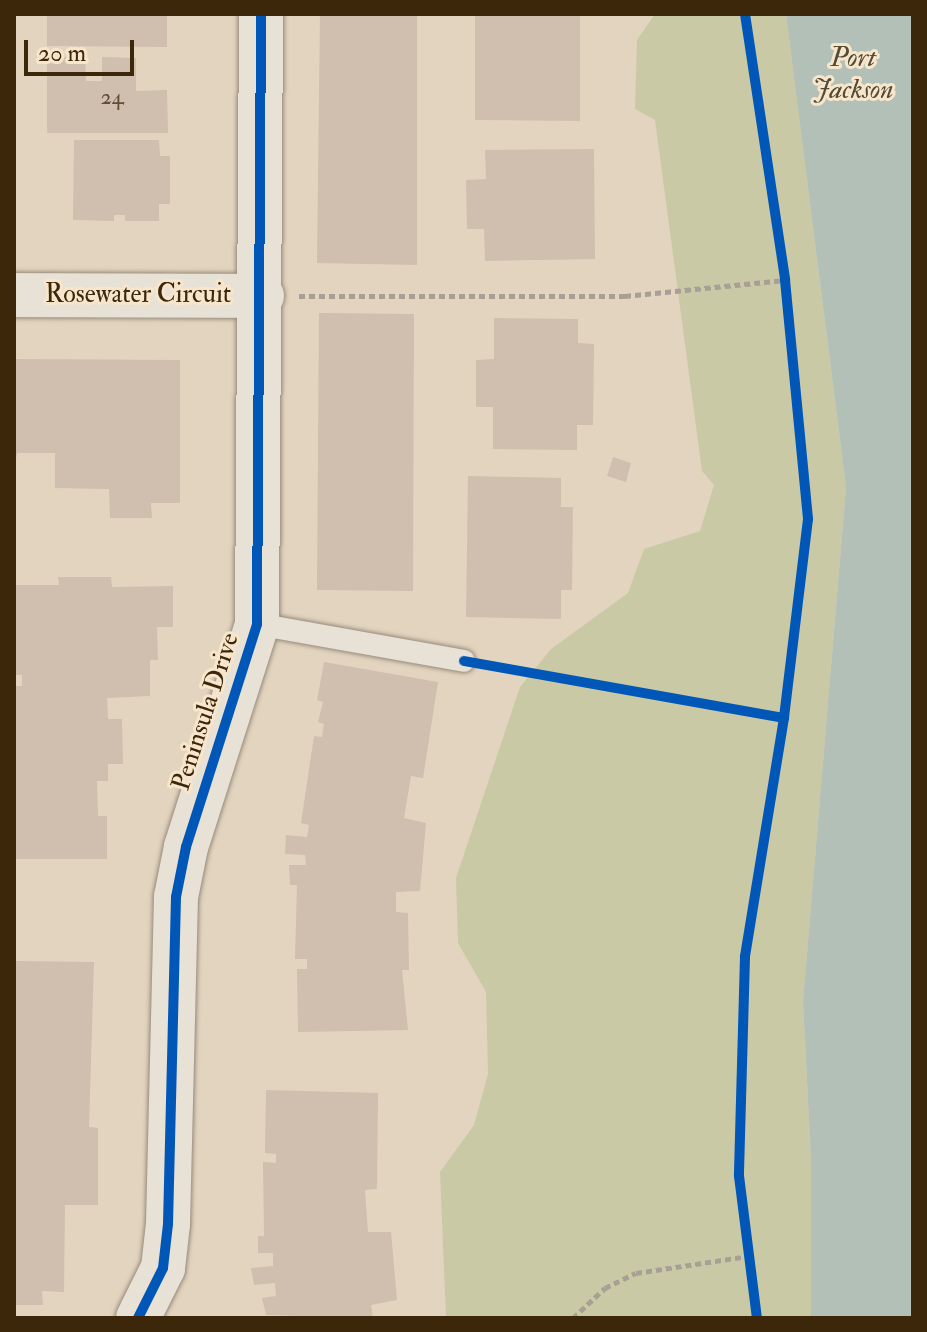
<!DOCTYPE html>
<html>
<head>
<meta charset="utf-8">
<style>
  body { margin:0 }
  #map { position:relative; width:927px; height:1332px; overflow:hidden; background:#e3d4bf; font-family:"IM FELL Double Pica",serif }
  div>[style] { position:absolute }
  .green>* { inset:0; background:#c9c9a6 }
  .water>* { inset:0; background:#b2c0b7 }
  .building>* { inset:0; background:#d0beae }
  .path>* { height:5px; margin-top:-2.5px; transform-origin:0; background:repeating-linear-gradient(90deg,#a8a095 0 6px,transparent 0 10px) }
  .roads { filter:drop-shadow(0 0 2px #978b7c) drop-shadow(0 0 2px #978b7c) }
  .lane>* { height:22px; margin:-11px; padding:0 11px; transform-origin:11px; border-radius:11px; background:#e8e1d6 }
  .street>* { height:44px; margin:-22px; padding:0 22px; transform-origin:22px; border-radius:22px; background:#e8e1d6 }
  .cycleway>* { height:10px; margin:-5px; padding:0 5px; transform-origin:5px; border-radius:5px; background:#0057b8 }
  span { translate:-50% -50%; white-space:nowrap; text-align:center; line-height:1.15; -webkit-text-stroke:6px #f7e6cc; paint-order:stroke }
  .number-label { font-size:22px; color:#624e36 }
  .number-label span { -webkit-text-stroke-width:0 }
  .street-label { font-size:26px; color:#3c270b }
  .water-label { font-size:28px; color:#544b35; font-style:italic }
  .frame { position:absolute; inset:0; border:16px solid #3c270b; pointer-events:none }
  .scale { position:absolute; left:24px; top:40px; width:110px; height:36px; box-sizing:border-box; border:4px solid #3c270b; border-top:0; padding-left:10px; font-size:24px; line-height:28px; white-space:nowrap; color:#3c270b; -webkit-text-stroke:6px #f7e6cc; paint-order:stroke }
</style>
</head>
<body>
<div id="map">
  <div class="green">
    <i style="clip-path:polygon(655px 14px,786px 14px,846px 487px,803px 1002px,811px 1160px,811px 1318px,446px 1318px,440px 1172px,474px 1125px,488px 1074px,486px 992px,458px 943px,456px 878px,520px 687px,551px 649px,628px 593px,644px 549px,700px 531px,714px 485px,702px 471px,655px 120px,635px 109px,637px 40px)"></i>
  </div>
  <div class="water">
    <i style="clip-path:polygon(786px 14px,913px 14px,913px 1318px,811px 1318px,811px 1160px,803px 1002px,846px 487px)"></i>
  </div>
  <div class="building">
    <i style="clip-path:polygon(47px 14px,167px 14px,167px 47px,47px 46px)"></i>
    <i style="clip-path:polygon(320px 14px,417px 14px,417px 265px,317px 263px)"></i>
    <i style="clip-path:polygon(475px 14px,580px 14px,580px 121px,475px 120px)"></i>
    <i style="clip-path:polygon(47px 57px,85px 57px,86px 81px,102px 81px,102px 57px,136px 58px,136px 91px,167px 90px,168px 133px,47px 133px)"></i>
    <i style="clip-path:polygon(74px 140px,159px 140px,160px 156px,170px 156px,170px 204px,159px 204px,159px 221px,125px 221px,125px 215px,114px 215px,114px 221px,73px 220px)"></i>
    <i style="clip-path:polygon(594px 149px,595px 259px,485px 261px,484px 229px,467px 229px,466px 180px,486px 179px,485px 150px)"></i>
    <i style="clip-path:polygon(319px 313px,414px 314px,413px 591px,317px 590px)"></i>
    <i style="clip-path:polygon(494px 318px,578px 319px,578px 343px,594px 344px,593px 425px,577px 425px,577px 450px,493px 449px,493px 407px,476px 407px,476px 360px,494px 359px)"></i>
    <i style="clip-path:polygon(14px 359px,180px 360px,180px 503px,151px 503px,152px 518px,110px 518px,109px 489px,55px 488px,55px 453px,17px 453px,14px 470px)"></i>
    <i style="clip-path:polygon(613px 457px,631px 463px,626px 482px,607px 476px)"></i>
    <i style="clip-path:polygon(468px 476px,561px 478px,561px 507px,573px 507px,572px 590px,561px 590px,561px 619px,466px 617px)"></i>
    <i style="clip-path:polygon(58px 577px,111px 577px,112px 587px,173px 586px,173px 627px,157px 627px,158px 660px,150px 660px,150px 696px,107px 698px,108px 719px,122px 719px,123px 764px,108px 764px,108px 781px,97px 781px,98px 816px,107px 816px,107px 859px,14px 859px,14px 686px,22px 686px,22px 675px,14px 675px,14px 585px,59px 585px)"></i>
    <i style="clip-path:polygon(324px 662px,438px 682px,423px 778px,411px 776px,404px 818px,426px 823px,420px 891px,396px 892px,396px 912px,408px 913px,409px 970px,402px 970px,408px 1030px,298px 1032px,297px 969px,307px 969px,307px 959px,295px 959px,297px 885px,290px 885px,289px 865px,306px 865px,305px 855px,285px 854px,286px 835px,307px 837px,309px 825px,301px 823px,314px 736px,322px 737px,324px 724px,318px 722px,323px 702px,317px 700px)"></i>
    <i style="clip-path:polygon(14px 961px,94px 962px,89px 1127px,98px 1128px,98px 1205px,65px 1205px,64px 1292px,42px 1291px,43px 1305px,14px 1305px)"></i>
    <i style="clip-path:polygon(266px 1090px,378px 1093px,377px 1189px,365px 1190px,368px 1232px,391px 1232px,397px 1300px,371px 1305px,373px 1318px,266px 1315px,262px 1298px,276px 1296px,275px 1283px,254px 1285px,251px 1268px,273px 1266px,273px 1253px,258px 1253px,258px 1236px,264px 1236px,263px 1162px,276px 1163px,276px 1154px,265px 1153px)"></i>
  </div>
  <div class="path">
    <i style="left:299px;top:296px;width:326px"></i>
    <i style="left:625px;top:296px;width:161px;rotate:-5.7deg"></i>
    <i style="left:573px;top:1318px;width:44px;rotate:-43.2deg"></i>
    <i style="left:605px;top:1288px;width:34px;rotate:-26deg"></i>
    <i style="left:636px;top:1273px;width:113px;rotate:-8.6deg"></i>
  </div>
  <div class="roads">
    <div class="lane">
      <i style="left:257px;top:624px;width:210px;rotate:10.1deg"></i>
    </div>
    <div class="street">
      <i style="left:14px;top:295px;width:248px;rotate:0.2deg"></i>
      <i style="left:138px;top:1318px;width:56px;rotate:-63.4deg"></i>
      <i style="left:163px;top:1268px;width:44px;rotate:-83.5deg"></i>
      <i style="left:168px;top:1224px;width:327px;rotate:-88.6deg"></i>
      <i style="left:176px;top:897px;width:51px;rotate:-78.7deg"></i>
      <i style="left:186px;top:847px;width:234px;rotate:-72.3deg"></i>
      <i style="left:257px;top:624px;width:610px;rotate:-89.62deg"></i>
    </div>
  </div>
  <div class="cycleway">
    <i style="left:745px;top:14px;width:269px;rotate:81.4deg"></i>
    <i style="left:785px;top:280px;width:240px;rotate:84.5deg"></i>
    <i style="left:808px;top:519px;width:200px;rotate:96.9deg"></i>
    <i style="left:784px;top:718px;width:242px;rotate:99.3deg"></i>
    <i style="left:745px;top:957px;width:219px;rotate:91.6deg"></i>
    <i style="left:739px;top:1176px;width:143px;rotate:82.8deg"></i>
    <i style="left:464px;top:661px;width:325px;rotate:10.1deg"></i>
    <i style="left:138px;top:1318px;width:56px;rotate:-63.4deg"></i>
    <i style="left:163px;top:1268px;width:44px;rotate:-83.5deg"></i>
    <i style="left:168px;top:1224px;width:327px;rotate:-88.6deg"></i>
    <i style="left:176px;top:897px;width:51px;rotate:-78.7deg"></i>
    <i style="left:186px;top:847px;width:234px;rotate:-72.3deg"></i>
    <i style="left:257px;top:624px;width:610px;rotate:-89.62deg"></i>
  </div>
  <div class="number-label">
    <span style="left:112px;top:98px">24</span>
  </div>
  <div class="street-label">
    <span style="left:138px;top:295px">Rosewater Circuit</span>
    <span style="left:206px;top:712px;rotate:-72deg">Peninsula Drive</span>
  </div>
  <div class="water-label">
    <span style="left:853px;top:74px">Port<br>Jackson</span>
  </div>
  <div class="frame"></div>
  <div class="scale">20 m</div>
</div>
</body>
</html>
